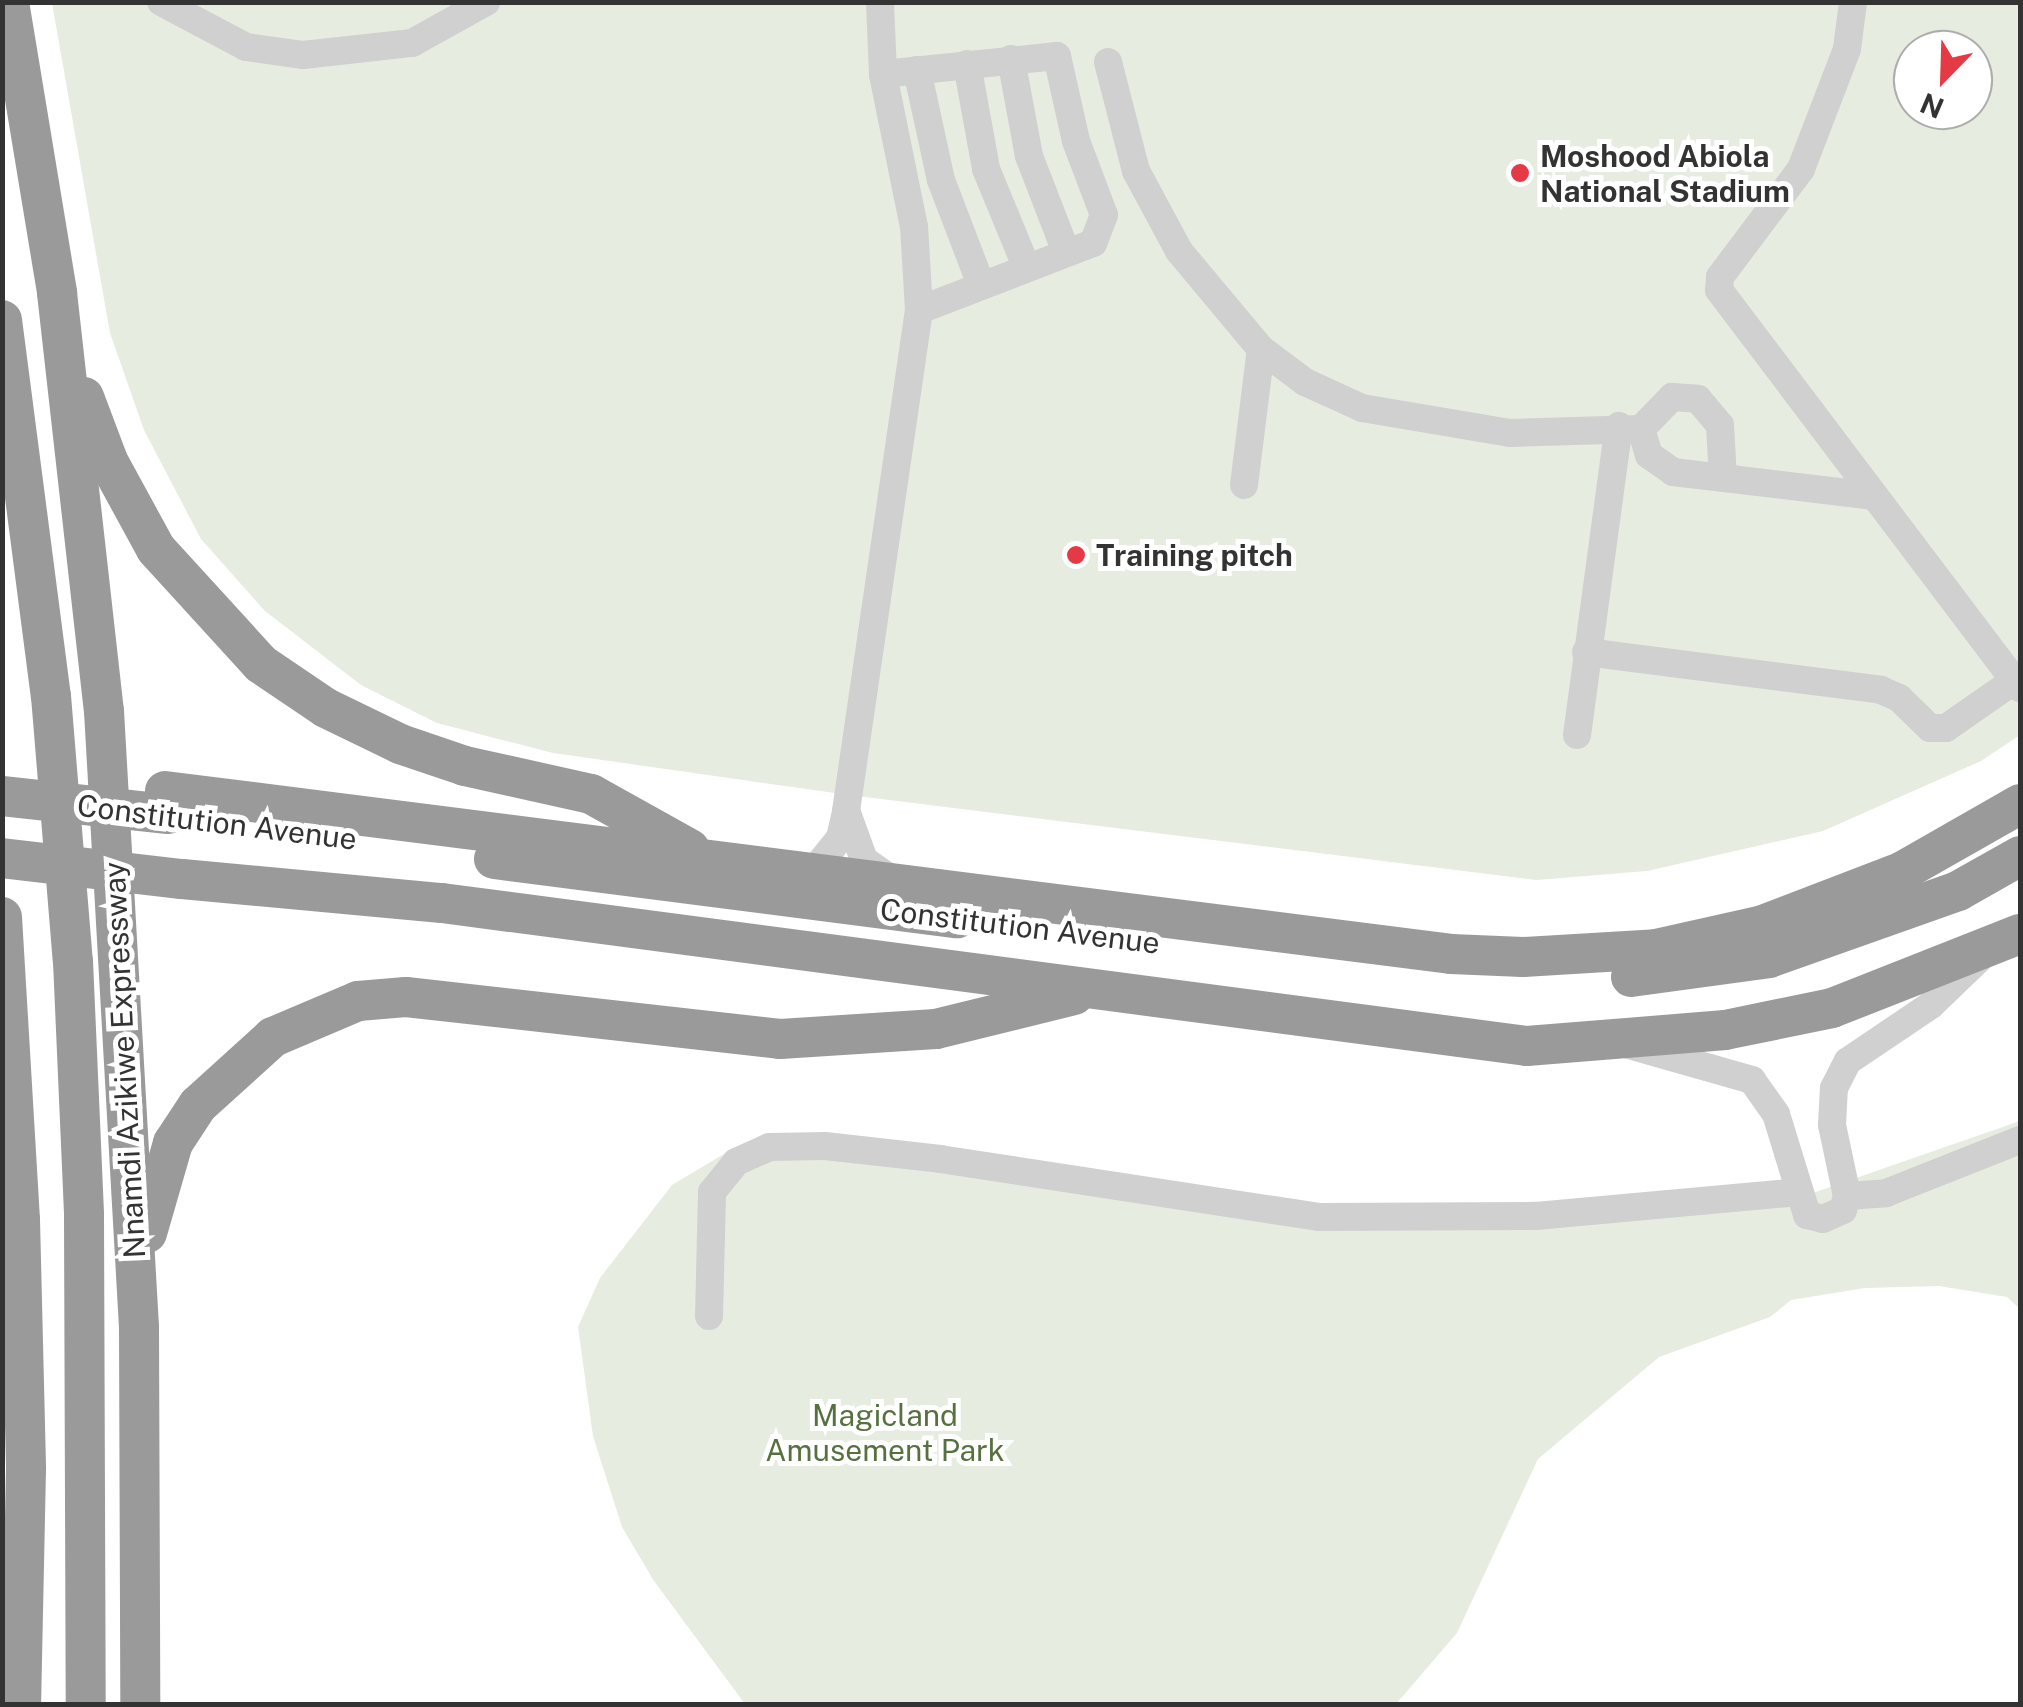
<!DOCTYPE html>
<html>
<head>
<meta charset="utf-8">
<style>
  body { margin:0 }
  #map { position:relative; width:2023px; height:1707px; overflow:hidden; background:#fff; font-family:"Public Sans",sans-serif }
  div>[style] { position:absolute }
  .green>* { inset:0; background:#e6ecdf }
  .minor>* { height:28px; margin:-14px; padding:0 14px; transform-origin:14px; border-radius:14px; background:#d0d0d0 }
  .highway>* { height:40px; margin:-20px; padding:0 20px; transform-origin:20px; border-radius:20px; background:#9a9a9a }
  .highway-bridge>* { height:40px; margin:-20px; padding:0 20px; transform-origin:20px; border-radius:20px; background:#9a9a9a }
  .dots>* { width:28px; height:28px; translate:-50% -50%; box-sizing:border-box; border:5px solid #fff; border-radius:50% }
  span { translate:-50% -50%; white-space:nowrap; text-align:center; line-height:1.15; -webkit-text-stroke:10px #fff; paint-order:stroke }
  .poi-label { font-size:30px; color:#333; font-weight:700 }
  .left { translate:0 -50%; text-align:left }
  .street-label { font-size:30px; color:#333 }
  .park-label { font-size:30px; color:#56703f }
  .frame { position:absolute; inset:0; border:5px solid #333; pointer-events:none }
  .north { position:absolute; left:1893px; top:30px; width:100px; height:100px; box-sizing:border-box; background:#fff; border:2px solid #adadad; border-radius:50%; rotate:203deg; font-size:28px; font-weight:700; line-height:40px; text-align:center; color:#333 }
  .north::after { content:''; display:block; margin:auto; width:35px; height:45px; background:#e63946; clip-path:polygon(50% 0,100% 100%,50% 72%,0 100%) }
</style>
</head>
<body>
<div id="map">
  <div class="green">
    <i style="clip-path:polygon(evenodd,52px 3px,2020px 3px,2020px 735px,1981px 761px,1823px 831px,1647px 871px,1537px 880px,849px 795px,553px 753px,437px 723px,361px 685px,265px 611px,201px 539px,144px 430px,110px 333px,52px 3px,1913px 50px,1973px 50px,1973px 110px,1913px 110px,1913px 50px)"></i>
    <i style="clip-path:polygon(2020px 1121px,2020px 1309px,2007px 1297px,1939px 1286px,1865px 1288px,1791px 1300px,1770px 1317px,1659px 1357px,1538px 1459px,1457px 1633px,1396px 1704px,745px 1704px,654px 1581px,622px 1527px,593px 1436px,578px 1327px,600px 1278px,672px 1185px,724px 1154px,831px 1150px,1467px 1228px,1790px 1201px)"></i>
  </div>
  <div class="minor">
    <i style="left:161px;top:2px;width:96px;rotate:27.9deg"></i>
    <i style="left:246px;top:47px;width:58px;rotate:8deg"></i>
    <i style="left:303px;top:55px;width:110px;rotate:-6.3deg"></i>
    <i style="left:412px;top:43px;width:85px;rotate:-29deg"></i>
    <i style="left:1853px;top:2px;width:47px;rotate:97.3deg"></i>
    <i style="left:1847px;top:49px;width:129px;rotate:111deg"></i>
    <i style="left:1801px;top:169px;width:135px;rotate:126.9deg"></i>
    <i style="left:1720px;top:277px;width:13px;rotate:94deg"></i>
    <i style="left:1719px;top:290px;width:499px;rotate:52.9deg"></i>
    <i style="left:1011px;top:59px;width:99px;rotate:79.5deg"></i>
    <i style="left:1029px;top:156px;width:103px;rotate:68.9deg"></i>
    <i style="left:1108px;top:62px;width:113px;rotate:75.6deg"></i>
    <i style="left:1136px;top:171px;width:91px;rotate:61.7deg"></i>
    <i style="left:1179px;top:251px;width:128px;rotate:50.1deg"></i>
    <i style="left:1261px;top:349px;width:55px;rotate:36.9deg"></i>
    <i style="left:1305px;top:382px;width:63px;rotate:24.5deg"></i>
    <i style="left:1362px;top:408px;width:150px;rotate:9.6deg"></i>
    <i style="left:1510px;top:433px;width:131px;rotate:-1.7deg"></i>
    <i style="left:1641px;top:429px;width:27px;rotate:73deg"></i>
    <i style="left:1649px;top:455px;width:29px;rotate:35deg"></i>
    <i style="left:1673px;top:472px;width:203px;rotate:6.8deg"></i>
    <i style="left:967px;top:64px;width:107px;rotate:79.7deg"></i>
    <i style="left:986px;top:169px;width:105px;rotate:67.6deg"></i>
    <i style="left:917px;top:70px;width:113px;rotate:77.7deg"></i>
    <i style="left:941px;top:180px;width:112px;rotate:69.1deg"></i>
    <i style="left:883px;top:74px;width:175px;rotate:-5.9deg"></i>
    <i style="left:1057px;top:56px;width:87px;rotate:77.4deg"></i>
    <i style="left:1076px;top:141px;width:79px;rotate:69.3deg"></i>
    <i style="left:1104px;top:215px;width:30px;rotate:111deg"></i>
    <i style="left:1093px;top:243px;width:186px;rotate:158.9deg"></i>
    <i style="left:1641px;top:429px;width:45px;rotate:-45.9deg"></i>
    <i style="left:1672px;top:397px;width:26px;rotate:4deg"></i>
    <i style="left:1698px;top:399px;width:34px;rotate:50deg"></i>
    <i style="left:1720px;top:425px;width:53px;rotate:86.8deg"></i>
    <i style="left:1244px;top:485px;width:137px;rotate:-82.9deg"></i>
    <i style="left:1586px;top:652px;width:297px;rotate:7.3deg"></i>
    <i style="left:1881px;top:690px;width:20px;rotate:24deg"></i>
    <i style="left:1899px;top:698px;width:43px;rotate:44.1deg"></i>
    <i style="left:1930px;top:728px;width:16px"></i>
    <i style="left:1946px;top:728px;width:84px;rotate:-34.8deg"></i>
    <i style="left:1577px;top:735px;width:312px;rotate:-82.3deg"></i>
    <i style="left:847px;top:813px;width:50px;rotate:70.1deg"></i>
    <i style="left:864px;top:860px;width:37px;rotate:35deg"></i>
    <i style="left:815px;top:869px;width:40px;rotate:-51deg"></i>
    <i style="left:840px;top:838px;width:28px;rotate:-77deg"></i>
    <i style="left:846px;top:811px;width:506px;rotate:-81.71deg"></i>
    <i style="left:919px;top:310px;width:83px;rotate:-93.4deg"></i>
    <i style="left:914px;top:227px;width:156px;rotate:-101.5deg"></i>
    <i style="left:883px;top:74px;width:72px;rotate:-92.4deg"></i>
    <i style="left:1629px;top:1045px;width:128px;rotate:15.9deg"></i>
    <i style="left:1752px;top:1080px;width:42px;rotate:54.8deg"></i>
    <i style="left:1776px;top:1114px;width:106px;rotate:72.9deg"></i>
    <i style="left:1807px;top:1215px;width:16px;rotate:14deg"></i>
    <i style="left:1823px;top:1219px;width:22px;rotate:-24deg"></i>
    <i style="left:1843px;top:1210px;width:15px;rotate:-74deg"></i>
    <i style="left:1847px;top:1196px;width:73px;rotate:-101.9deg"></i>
    <i style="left:1832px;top:1125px;width:37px;rotate:-87deg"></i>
    <i style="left:1834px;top:1088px;width:30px;rotate:-63deg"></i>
    <i style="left:1848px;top:1061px;width:100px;rotate:-34deg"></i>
    <i style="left:1931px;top:1005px;width:74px;rotate:-43.9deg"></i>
    <i style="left:1847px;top:1196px;width:39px;rotate:-4deg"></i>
    <i style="left:1886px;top:1193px;width:144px;rotate:-21.6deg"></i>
    <i style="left:709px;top:1316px;width:124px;rotate:-88.6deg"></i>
    <i style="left:712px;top:1192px;width:38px;rotate:-51deg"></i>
    <i style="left:736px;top:1162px;width:36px;rotate:-24deg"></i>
    <i style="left:769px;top:1147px;width:56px;rotate:-1deg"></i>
    <i style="left:825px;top:1146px;width:116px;rotate:6.4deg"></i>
    <i style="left:940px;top:1159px;width:383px;rotate:8.7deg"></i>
    <i style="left:1319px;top:1217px;width:217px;rotate:-0.3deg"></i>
    <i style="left:1536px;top:1216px;width:264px;rotate:-5.2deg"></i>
  </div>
  <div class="highway">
    <i style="left:9px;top:2px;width:295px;rotate:80.6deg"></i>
    <i style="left:57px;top:293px;width:421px;rotate:83.6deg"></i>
    <i style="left:104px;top:711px;width:617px;rotate:86.75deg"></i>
    <i style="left:139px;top:1327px;width:377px;rotate:89.8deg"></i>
    <i style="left:2px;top:320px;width:379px;rotate:82.6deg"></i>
    <i style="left:51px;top:696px;width:266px;rotate:85.3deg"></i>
    <i style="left:73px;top:961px;width:254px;rotate:87.5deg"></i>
    <i style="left:84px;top:1215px;width:489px;rotate:89.8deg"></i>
    <i style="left:84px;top:397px;width:68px;rotate:69.4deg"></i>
    <i style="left:108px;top:461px;width:100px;rotate:61.4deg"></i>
    <i style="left:156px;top:549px;width:156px;rotate:47.6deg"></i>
    <i style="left:261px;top:664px;width:78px;rotate:34.1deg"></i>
    <i style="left:326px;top:708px;width:82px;rotate:25.9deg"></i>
    <i style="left:400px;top:744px;width:69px;rotate:18.7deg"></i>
    <i style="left:465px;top:766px;width:129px;rotate:12.5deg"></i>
    <i style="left:591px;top:794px;width:113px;rotate:29.1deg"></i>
    <i style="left:165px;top:791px;width:1296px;rotate:7.22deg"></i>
    <i style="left:1451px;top:954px;width:72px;rotate:2.4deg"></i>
    <i style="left:1523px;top:957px;width:133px;rotate:-3.4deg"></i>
    <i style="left:1656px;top:949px;width:110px;rotate:-12.6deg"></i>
    <i style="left:1763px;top:925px;width:148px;rotate:-21deg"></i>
    <i style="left:1901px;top:872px;width:137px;rotate:-29.7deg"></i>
    <i style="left:494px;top:859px;width:467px;rotate:7.3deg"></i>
    <i style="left:182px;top:879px;width:261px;rotate:5.3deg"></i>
    <i style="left:442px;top:903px;width:1094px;rotate:7.51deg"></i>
    <i style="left:1527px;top:1046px;width:199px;rotate:-4.6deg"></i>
    <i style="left:1725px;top:1030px;width:109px;rotate:-11.6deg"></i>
    <i style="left:1832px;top:1008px;width:202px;rotate:-21.5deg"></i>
    <i style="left:2px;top:917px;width:304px;rotate:86.6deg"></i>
    <i style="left:20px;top:1220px;width:249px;rotate:88.6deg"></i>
    <i style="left:26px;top:1469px;width:235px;rotate:91.2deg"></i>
    <i style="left:1631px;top:977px;width:139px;rotate:-7.8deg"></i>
    <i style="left:1769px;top:958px;width:201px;rotate:-19.5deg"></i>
    <i style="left:1958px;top:891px;width:71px;rotate:-29.4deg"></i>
    <i style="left:147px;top:1233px;width:94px;rotate:-73.9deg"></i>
    <i style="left:173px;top:1143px;width:45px;rotate:-56.7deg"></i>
    <i style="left:198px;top:1105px;width:101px;rotate:-42.2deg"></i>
    <i style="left:273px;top:1037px;width:92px;rotate:-23deg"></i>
    <i style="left:358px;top:1001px;width:48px;rotate:-4.8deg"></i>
    <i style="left:406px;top:997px;width:376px;rotate:6.4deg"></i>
    <i style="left:780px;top:1039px;width:156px;rotate:-3.7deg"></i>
    <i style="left:936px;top:1029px;width:142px;rotate:-13.8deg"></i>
  </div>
  <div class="highway-bridge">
    <i style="left:2px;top:796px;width:167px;rotate:6.2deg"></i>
    <i style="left:2px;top:858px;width:181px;rotate:6.7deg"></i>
  </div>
  <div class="dots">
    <i style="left:1520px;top:173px;background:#e63946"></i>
    <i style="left:1076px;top:555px;background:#e63946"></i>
  </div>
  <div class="poi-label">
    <span class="left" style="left:1540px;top:173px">Moshood Abiola<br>National Stadium</span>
    <span class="left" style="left:1096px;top:555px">Training pitch</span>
  </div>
  <div class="street-label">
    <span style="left:217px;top:822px;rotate:7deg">Constitution Avenue</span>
    <span style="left:1020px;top:926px;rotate:7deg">Constitution Avenue</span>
    <span style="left:124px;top:1060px;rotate:-93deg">Nnamdi Azikiwe Expressway</span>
  </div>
  <div class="park-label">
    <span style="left:885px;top:1432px">Magicland<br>Amusement Park</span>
  </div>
  <div class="frame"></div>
  <div class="north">N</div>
</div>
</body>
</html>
